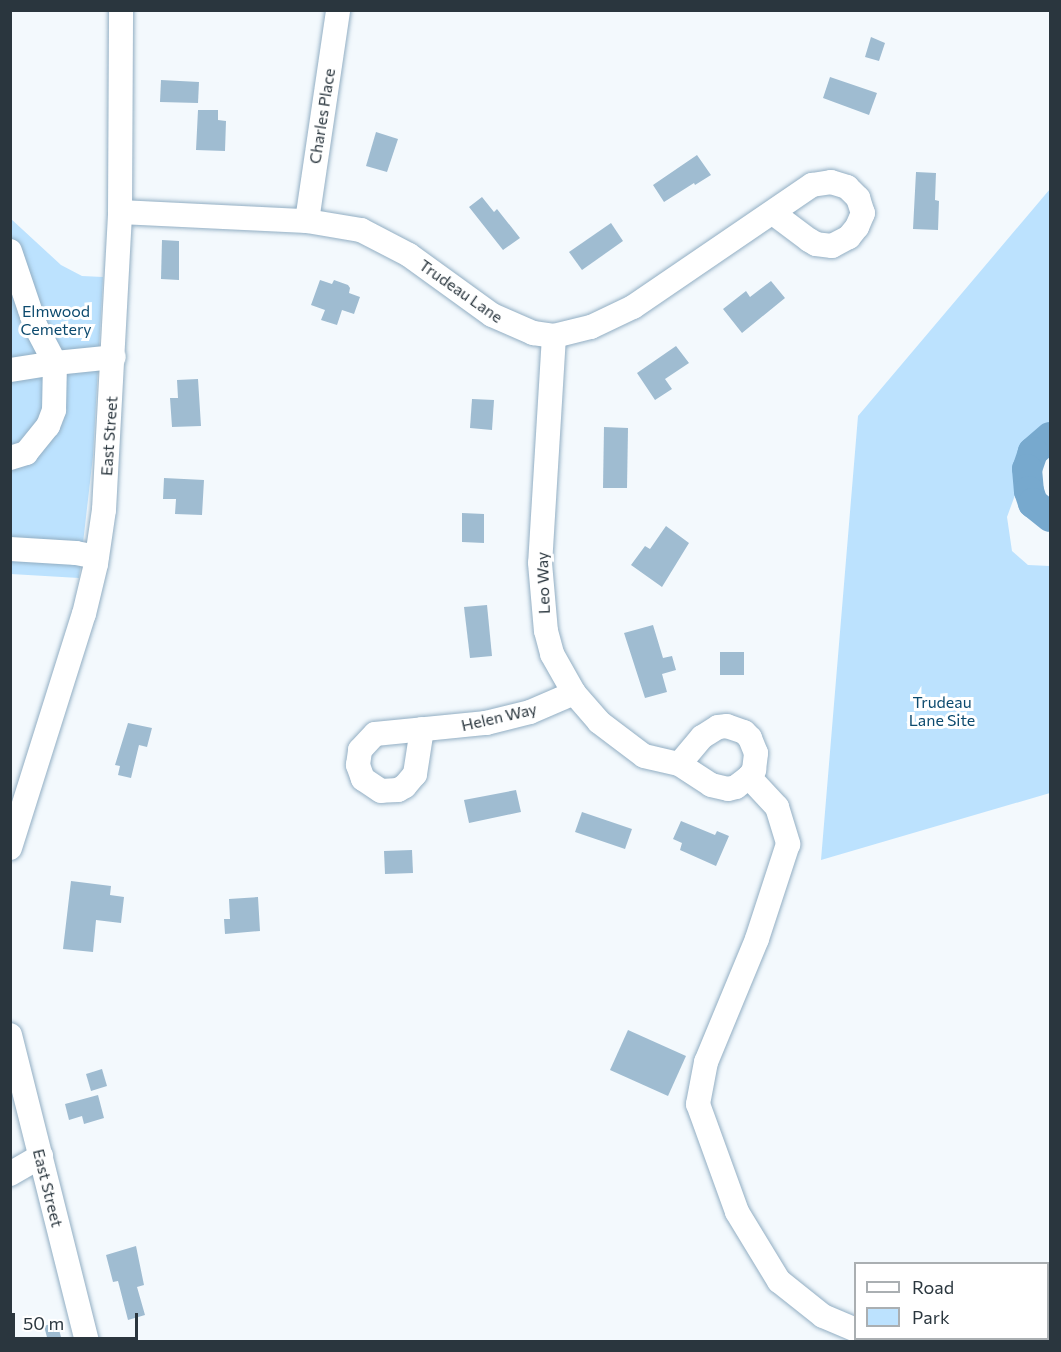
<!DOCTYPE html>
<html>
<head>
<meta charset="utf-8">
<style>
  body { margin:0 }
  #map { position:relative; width:1061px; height:1352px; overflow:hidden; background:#f3f9fd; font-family:Commissioner,sans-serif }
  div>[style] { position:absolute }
  .green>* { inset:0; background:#bce2fe }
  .river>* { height:30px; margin:-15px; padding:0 15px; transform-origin:15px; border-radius:15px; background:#77a9ce }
  .building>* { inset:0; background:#9fbcd1 }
  .roads { filter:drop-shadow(0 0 2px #92aec3) drop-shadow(0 0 2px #92aec3) }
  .minor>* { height:24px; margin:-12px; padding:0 12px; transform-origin:12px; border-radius:12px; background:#fff }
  span { translate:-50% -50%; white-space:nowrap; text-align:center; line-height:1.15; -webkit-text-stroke:6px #fff; paint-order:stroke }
  .street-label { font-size:16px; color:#2a363e }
  .park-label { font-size:16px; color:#0c4a6e }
  .frame { position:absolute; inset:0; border:12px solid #2a363e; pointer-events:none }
  .legend { position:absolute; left:854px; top:1262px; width:195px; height:78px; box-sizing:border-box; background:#fff; border:2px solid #aaafb2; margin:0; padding:8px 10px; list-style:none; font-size:18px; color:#2a363e }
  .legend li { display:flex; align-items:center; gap:12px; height:30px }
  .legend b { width:30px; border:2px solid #aaafb2 }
  .scale { position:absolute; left:12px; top:1313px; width:126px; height:27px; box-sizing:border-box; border:3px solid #2a363e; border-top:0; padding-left:8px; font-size:18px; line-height:21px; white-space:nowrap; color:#2a363e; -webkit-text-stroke:4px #fff; paint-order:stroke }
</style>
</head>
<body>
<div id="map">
  <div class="green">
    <i style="clip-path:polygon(1050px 189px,1050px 433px,1026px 465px,1007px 517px,1012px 551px,1028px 565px,1050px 566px,1050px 793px,821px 860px,858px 416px)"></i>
    <i style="clip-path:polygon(10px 218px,61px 265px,82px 276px,103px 277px,93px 456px,79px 578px,11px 574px)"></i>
  </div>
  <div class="river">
    <i style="left:1050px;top:437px;width:23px;rotate:139deg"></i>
    <i style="left:1033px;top:452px;width:18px;rotate:109deg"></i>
    <i style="left:1027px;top:469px;width:22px;rotate:85deg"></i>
    <i style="left:1029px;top:491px;width:13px;rotate:72deg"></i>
    <i style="left:1033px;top:503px;width:22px;rotate:39deg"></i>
  </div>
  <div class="building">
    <i style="clip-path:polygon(871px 37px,885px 43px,879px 61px,865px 57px)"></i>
    <i style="clip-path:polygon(830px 77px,877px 93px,869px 115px,823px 98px)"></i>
    <i style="clip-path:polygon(161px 80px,199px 82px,198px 103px,160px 102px)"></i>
    <i style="clip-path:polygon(198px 110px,218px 110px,218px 120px,226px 121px,225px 151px,196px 150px)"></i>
    <i style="clip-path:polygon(376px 132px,398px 139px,387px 172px,366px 166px)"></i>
    <i style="clip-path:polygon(697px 155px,711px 175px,695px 185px,694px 183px,664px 202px,653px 185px)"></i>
    <i style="clip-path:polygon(916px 172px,936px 173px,935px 200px,939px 201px,938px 230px,913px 229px)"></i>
    <i style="clip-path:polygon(482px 197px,494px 212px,497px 209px,520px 238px,503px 250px,469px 207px)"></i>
    <i style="clip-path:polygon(611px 223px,623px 241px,582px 270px,569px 252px)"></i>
    <i style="clip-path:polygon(162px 240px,179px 241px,179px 280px,161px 279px)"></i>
    <i style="clip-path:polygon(320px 280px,332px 284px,334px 280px,348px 285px,350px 288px,349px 293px,360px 297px,354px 314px,342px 310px,337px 325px,321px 320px,325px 310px,311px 305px)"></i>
    <i style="clip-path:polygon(771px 281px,785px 298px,742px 333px,723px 309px,746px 291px,750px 297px)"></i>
    <i style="clip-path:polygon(676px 346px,689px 363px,665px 379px,672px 389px,655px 400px,637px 373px)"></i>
    <i style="clip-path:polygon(198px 379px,201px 426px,172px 427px,170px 398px,178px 398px,177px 380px)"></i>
    <i style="clip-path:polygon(472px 399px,494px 400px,492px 430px,470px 428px)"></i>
    <i style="clip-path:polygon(604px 427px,628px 428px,627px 488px,603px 488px)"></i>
    <i style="clip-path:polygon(164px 478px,204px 480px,202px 515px,175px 514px,176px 499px,163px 499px)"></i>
    <i style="clip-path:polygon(462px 513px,484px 514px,484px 543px,462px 542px)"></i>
    <i style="clip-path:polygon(666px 526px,689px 543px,662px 587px,631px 565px,645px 546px,650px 549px)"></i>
    <i style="clip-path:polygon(487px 605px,492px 656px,470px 658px,464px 607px)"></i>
    <i style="clip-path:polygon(653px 625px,663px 658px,672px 656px,676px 670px,662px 674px,667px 692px,645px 698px,624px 633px)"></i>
    <i style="clip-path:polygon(720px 652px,744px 652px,744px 675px,720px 675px)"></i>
    <i style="clip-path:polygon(128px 723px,152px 728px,147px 747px,139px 745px,131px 778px,118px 775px,120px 766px,115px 765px)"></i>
    <i style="clip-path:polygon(516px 790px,521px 812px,469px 823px,464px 800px)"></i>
    <i style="clip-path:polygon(582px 812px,632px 829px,625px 849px,575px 832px)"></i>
    <i style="clip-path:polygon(681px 821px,715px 835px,717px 831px,729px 836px,716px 866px,680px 850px,682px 843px,673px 839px)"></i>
    <i style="clip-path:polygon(412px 850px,413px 873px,385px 874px,384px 851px)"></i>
    <i style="clip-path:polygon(71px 881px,111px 886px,110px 895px,124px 897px,121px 923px,96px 920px,93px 952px,63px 949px)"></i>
    <i style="clip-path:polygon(258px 897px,260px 931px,225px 934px,224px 919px,230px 919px,229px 899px)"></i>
    <i style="clip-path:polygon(628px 1030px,686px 1056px,668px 1096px,610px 1070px)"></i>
    <i style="clip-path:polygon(102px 1069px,107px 1086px,91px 1091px,86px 1074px)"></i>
    <i style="clip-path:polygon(98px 1095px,104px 1118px,84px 1124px,82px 1116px,69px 1120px,65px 1104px)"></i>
    <i style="clip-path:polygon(136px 1246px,144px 1285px,137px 1287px,145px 1315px,128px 1320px,118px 1281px,113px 1282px,106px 1255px)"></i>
    <i style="clip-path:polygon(57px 1322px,62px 1341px,48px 1341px,44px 1326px)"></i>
  </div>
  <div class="roads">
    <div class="minor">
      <i style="left:120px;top:212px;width:187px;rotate:2.8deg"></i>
      <i style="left:307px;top:221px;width:55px;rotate:9.5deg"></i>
      <i style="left:361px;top:230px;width:54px;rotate:27.5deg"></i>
      <i style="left:409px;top:255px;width:102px;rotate:35.9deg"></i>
      <i style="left:492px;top:315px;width:45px;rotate:23.7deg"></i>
      <i style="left:533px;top:333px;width:21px;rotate:8deg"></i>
      <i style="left:554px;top:336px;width:38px;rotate:-14deg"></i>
      <i style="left:591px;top:327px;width:47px;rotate:-25.5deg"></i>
      <i style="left:633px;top:307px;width:217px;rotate:-34.3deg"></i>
      <i style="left:812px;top:185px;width:19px;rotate:-9deg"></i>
      <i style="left:831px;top:182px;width:17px;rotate:17deg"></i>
      <i style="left:847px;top:187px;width:16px;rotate:45deg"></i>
      <i style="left:858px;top:198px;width:16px;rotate:72deg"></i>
      <i style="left:863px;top:213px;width:15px;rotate:113deg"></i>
      <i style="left:857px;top:227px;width:13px;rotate:129deg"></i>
      <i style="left:849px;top:237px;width:19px;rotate:152deg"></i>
      <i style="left:832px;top:246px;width:16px;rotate:-173deg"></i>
      <i style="left:816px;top:244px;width:8px;rotate:-150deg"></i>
      <i style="left:809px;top:240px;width:45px;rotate:-143.1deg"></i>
      <i style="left:307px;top:221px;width:213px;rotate:-81.6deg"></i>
      <i style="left:10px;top:251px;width:78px;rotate:71.3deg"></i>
      <i style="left:35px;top:325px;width:43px;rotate:62.2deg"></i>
      <i style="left:55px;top:363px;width:46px;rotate:171.2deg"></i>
      <i style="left:554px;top:336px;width:227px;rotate:93.5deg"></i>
      <i style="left:540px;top:563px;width:68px;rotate:85deg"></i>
      <i style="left:546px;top:631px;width:24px;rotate:75deg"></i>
      <i style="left:552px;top:654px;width:45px;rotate:60.6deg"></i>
      <i style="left:574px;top:693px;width:38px;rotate:49deg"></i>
      <i style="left:599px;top:722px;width:56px;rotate:37.1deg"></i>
      <i style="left:644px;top:756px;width:36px;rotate:13deg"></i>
      <i style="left:679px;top:764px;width:38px;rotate:33deg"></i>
      <i style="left:711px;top:785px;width:17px;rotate:13deg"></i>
      <i style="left:728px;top:789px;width:8px;rotate:-14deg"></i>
      <i style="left:736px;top:787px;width:16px;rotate:-38deg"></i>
      <i style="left:749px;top:777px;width:9px;rotate:-54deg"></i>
      <i style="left:754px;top:770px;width:17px;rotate:-83deg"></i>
      <i style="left:756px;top:753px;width:16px;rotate:-112deg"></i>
      <i style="left:750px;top:738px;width:8px;rotate:-135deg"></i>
      <i style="left:744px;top:732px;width:18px;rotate:-161deg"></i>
      <i style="left:727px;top:726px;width:9px;rotate:174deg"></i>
      <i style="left:718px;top:727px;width:19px;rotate:148deg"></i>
      <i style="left:702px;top:737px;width:35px;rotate:130deg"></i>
      <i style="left:10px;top:458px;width:17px;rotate:-17deg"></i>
      <i style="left:26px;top:453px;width:35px;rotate:-51deg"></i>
      <i style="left:48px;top:426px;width:17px;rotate:-69deg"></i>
      <i style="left:54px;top:410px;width:47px;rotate:-88.8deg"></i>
      <i style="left:55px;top:363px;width:59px;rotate:-5.8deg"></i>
      <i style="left:10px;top:549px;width:66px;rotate:3.5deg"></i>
      <i style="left:76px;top:553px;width:21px;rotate:11deg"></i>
      <i style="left:422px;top:729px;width:46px;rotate:98.8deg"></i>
      <i style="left:415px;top:774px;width:16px;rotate:130deg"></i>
      <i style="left:405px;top:786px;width:8px;rotate:150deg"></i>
      <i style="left:398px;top:790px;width:17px;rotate:177deg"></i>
      <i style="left:381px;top:791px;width:22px;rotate:-146deg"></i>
      <i style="left:363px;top:779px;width:15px;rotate:-110deg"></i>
      <i style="left:358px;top:765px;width:15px;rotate:-82deg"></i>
      <i style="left:360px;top:750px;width:22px;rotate:-47deg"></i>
      <i style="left:375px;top:734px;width:112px;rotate:-5.7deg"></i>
      <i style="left:486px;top:723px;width:45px;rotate:-14deg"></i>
      <i style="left:530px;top:712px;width:48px;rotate:-23.4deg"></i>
      <i style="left:749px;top:777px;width:41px;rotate:47deg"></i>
      <i style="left:777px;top:807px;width:39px;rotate:73deg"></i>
      <i style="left:788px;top:844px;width:100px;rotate:108.1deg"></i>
      <i style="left:757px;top:939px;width:133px;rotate:112.5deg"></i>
      <i style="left:706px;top:1062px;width:43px;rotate:100.8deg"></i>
      <i style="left:698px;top:1104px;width:115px;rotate:70.1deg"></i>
      <i style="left:737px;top:1212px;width:81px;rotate:58.7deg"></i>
      <i style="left:779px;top:1281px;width:56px;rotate:38.5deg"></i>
      <i style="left:823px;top:1316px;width:36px;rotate:23deg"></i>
      <i style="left:10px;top:848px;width:245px;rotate:-72.5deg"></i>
      <i style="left:84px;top:614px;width:51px;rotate:-76.5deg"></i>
      <i style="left:96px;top:564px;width:55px;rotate:-81.6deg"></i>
      <i style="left:104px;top:510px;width:298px;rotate:-86.9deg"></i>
      <i style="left:120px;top:212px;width:202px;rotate:-89.7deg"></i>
      <i style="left:10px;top:1035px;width:317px;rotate:75.9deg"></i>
      <i style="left:10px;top:1174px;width:36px;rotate:-30deg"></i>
      <i style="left:876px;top:1338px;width:8px;rotate:30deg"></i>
    </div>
  </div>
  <div class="street-label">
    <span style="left:322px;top:116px;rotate:-81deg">Charles Place</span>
    <span style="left:461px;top:291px;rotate:35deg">Trudeau Lane</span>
    <span style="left:109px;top:436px;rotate:-86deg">East Street</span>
    <span style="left:543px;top:583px;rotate:-92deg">Leo Way</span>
    <span style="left:499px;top:717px;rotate:-13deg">Helen Way</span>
    <span style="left:48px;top:1188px;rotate:76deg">East Street</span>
  </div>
  <div class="park-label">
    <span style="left:56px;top:320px">Elmwood<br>Cemetery</span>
    <span style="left:942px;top:711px">Trudeau<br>Lane Site</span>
  </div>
  <div class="frame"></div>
  <ul class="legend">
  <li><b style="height:8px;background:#fff"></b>Road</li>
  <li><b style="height:16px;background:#bce2fe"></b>Park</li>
  </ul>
  <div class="scale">50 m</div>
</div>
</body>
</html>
